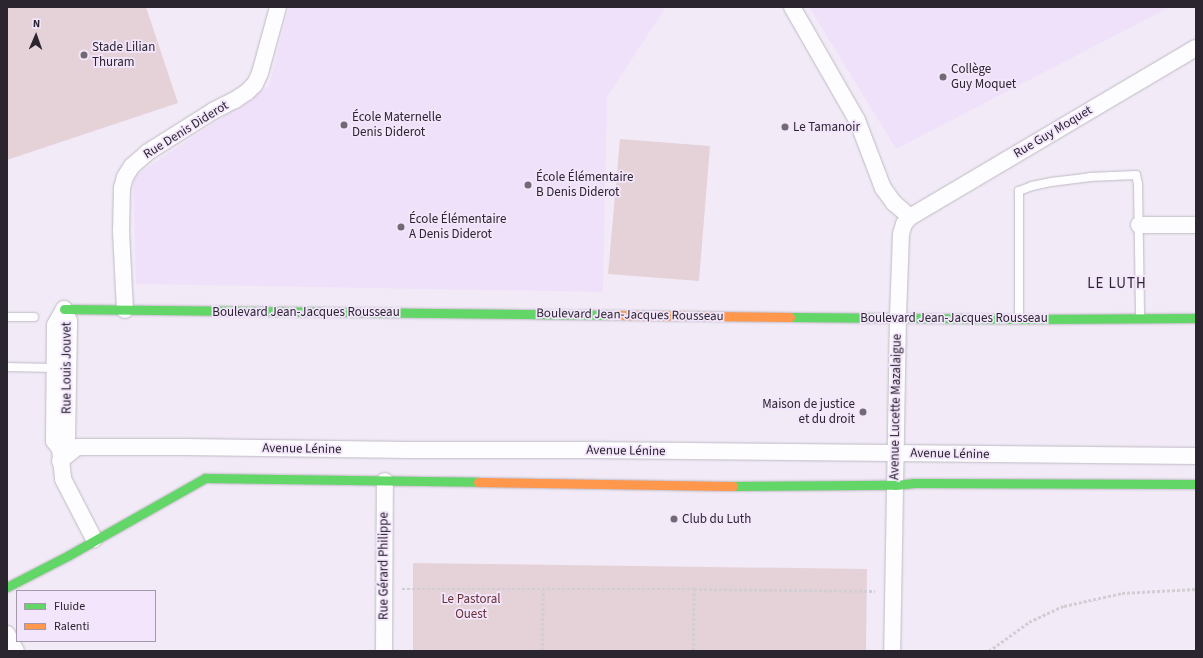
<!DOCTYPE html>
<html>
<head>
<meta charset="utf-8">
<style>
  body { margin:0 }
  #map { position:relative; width:1203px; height:658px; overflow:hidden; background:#f2ebf7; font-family:"Source Sans 3",sans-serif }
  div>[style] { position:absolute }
  .built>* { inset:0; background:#f0e1fa }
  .green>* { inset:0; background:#e5d2d8 }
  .path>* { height:2.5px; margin-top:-1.25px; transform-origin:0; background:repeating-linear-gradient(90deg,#d2ced4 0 3px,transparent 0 5px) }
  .roads { filter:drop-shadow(0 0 1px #bfbac4) drop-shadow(0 0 1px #bfbac4) }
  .lane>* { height:8px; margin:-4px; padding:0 4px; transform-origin:4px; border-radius:4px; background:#fdfcfe }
  .street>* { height:16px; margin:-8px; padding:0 8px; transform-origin:8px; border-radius:8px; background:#fdfcfe }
  .fast>* { height:9px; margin:-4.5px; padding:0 4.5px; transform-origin:4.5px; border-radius:4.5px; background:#63d668 }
  .slow>* { height:9px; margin:-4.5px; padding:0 4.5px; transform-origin:4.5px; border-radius:4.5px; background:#ff974d }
  .dots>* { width:11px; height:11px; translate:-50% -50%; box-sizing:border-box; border:2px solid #f3e6fc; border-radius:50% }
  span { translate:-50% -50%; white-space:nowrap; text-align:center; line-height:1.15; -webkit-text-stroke:3.5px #f3e6fc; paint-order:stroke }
  .poi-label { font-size:13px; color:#2b252f }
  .left { translate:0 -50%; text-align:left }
  .right { translate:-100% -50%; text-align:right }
  .street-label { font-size:13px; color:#2b252f }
  .park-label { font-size:13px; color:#673135 }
  .quarter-label { font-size:15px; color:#2b252f; letter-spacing:1px }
  .frame { position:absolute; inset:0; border:8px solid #2b252f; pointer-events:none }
  .legend { position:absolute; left:16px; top:590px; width:140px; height:52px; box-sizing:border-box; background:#f3e6fc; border:1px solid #a399aa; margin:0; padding:5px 7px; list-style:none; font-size:12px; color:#2b252f }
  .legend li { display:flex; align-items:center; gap:8px; height:20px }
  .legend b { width:20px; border:1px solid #a399aa }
  .north { position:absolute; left:16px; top:16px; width:40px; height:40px; -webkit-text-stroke:3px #f3e6fc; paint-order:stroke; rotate:2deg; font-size:11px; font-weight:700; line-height:16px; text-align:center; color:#2b252f }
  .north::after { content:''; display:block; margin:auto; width:14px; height:18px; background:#2b252f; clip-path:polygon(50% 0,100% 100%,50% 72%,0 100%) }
</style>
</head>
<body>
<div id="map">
  <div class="built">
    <i style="clip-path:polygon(289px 7px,666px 7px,607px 97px,603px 292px,136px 284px,133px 177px,269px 86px)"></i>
    <i style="clip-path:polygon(809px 7px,1170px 7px,896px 149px)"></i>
  </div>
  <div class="green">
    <i style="clip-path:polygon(7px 7px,146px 7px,178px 103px,7px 160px)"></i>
    <i style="clip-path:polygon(620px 139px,710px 146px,699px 281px,608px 274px)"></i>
    <i style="clip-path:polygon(413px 563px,867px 569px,866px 651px,413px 651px)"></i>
  </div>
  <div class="path">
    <i style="left:402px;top:589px;width:292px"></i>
    <i style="left:694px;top:589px;width:181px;rotate:0.6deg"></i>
    <i style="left:542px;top:651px;width:63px;rotate:-89.1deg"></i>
    <i style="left:693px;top:651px;width:62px;rotate:-89.1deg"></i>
    <i style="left:989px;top:651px;width:49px;rotate:-35.9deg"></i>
    <i style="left:1029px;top:622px;width:38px;rotate:-25deg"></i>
    <i style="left:1064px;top:606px;width:59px;rotate:-12.6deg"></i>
    <i style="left:1122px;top:593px;width:74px;rotate:-3.1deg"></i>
  </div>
  <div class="roads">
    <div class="lane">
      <i style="left:7px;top:317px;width:27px"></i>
      <i style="left:1019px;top:318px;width:127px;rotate:-90deg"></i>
      <i style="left:1019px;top:191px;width:14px;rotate:-21deg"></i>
      <i style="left:1032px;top:186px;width:19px;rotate:-12deg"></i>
      <i style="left:1051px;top:182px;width:38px;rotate:-7deg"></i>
      <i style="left:1089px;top:177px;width:47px;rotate:-2.4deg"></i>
      <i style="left:1136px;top:175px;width:9px;rotate:77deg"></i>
      <i style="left:1138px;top:184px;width:133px;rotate:89.1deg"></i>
      <i style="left:7px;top:367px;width:47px;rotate:1.2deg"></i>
    </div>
    <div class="street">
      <i style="left:792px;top:7px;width:130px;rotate:60.1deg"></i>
      <i style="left:857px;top:120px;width:73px;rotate:69.1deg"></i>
      <i style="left:883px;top:188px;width:19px;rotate:54deg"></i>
      <i style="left:894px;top:203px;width:21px;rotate:41deg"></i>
      <i style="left:910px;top:217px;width:9px;rotate:131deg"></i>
      <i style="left:904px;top:224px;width:10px;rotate:107deg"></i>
      <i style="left:901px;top:234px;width:83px;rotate:92.1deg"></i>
      <i style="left:898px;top:317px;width:334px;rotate:91deg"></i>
      <i style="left:910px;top:217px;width:332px;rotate:-30.6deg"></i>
      <i style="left:1139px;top:225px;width:57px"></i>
      <i style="left:125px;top:310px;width:78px;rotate:-92.9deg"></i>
      <i style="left:121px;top:232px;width:44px;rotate:-88.7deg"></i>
      <i style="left:122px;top:188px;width:11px;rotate:-75deg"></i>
      <i style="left:125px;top:177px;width:13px;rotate:-58deg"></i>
      <i style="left:132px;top:166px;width:21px;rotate:-41deg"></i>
      <i style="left:148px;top:152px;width:77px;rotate:-32.2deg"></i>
      <i style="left:213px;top:111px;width:25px;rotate:-27deg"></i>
      <i style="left:235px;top:100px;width:14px;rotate:-34deg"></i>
      <i style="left:247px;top:92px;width:11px;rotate:-45deg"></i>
      <i style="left:255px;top:84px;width:12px;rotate:-66deg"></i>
      <i style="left:260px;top:73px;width:68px;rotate:-74.7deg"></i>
      <i style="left:60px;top:449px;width:11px;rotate:-52deg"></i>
      <i style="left:67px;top:440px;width:119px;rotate:-89deg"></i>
      <i style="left:69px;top:321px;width:13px;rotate:-113deg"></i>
      <i style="left:64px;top:309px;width:18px;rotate:119deg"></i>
      <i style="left:55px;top:325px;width:116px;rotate:90.5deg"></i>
      <i style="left:54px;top:441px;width:10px;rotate:53deg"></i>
      <i style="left:60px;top:449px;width:30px;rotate:84deg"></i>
      <i style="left:63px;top:479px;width:68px;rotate:62.7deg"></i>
      <i style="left:60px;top:461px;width:22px;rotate:-39deg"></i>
      <i style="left:77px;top:447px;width:109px"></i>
      <i style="left:186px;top:447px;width:223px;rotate:0.8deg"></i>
      <i style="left:409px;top:450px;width:179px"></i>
      <i style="left:588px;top:450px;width:608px;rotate:0.57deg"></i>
      <i style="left:7px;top:634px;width:19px;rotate:62deg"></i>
      <i style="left:384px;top:651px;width:170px;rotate:-89.7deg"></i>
    </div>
    <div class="fast">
      <i style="left:64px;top:309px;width:554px;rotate:0.62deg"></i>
      <i style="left:790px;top:317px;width:229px;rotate:0.5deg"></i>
      <i style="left:1019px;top:319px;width:177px;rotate:-0.3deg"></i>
      <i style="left:733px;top:486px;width:162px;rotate:-0.4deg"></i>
      <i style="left:895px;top:485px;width:20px;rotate:-6deg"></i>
      <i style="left:915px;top:483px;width:281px;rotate:0.2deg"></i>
      <i style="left:7px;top:587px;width:70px;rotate:-27.3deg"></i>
      <i style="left:69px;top:555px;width:156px;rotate:-29.5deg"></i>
      <i style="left:205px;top:478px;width:273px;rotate:0.8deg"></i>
    </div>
    <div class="slow">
      <i style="left:618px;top:315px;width:172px;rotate:0.7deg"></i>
      <i style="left:478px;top:482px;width:255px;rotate:0.9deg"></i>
    </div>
  </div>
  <div class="dots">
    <i style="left:84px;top:55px;background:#716a75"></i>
    <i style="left:943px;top:77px;background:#716a75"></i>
    <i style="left:344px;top:125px;background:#716a75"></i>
    <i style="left:785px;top:127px;background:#716a75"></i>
    <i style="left:528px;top:185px;background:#716a75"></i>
    <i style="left:401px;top:227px;background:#716a75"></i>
    <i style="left:863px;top:412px;background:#716a75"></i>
    <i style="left:674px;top:519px;background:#716a75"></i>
  </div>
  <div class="poi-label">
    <span class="left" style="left:92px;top:55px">Stade Lilian<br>Thuram</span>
    <span class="left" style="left:951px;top:77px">Collège<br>Guy Moquet</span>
    <span class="left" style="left:352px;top:125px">École Maternelle<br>Denis Diderot</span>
    <span class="left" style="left:793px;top:127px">Le Tamanoir</span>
    <span class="left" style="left:536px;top:185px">École Élémentaire<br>B Denis Diderot</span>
    <span class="left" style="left:409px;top:227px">École Élémentaire<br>A Denis Diderot</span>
    <span class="right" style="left:855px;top:412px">Maison de justice<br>et du droit</span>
    <span class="left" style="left:682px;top:519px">Club du Luth</span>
  </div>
  <div class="street-label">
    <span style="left:186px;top:130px;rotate:-32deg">Rue Denis Diderot</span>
    <span style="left:1053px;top:132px;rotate:-31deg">Rue Guy Moquet</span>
    <span style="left:306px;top:312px">Boulevard Jean-Jacques Rousseau</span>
    <span style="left:630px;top:315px;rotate:1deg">Boulevard Jean-Jacques Rousseau</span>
    <span style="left:954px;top:318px">Boulevard Jean-Jacques Rousseau</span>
    <span style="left:67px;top:368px;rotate:-90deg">Rue Louis Jouvet</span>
    <span style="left:896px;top:407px;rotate:-89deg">Avenue Lucette Mazalaigue</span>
    <span style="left:302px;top:449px;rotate:1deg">Avenue Lénine</span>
    <span style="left:626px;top:451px;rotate:1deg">Avenue Lénine</span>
    <span style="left:950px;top:454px;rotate:1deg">Avenue Lénine</span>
    <span style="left:384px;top:566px;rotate:-90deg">Rue Gérard Philippe</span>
  </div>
  <div class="park-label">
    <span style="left:471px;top:607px">Le Pastoral<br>Ouest</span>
  </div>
  <div class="quarter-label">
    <span style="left:1117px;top:284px">LE LUTH</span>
  </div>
  <div class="frame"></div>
  <ul class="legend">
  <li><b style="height:5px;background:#63d668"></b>Fluide</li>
  <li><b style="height:5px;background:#ff974d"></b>Ralenti</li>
  </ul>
  <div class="north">N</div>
</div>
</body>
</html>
